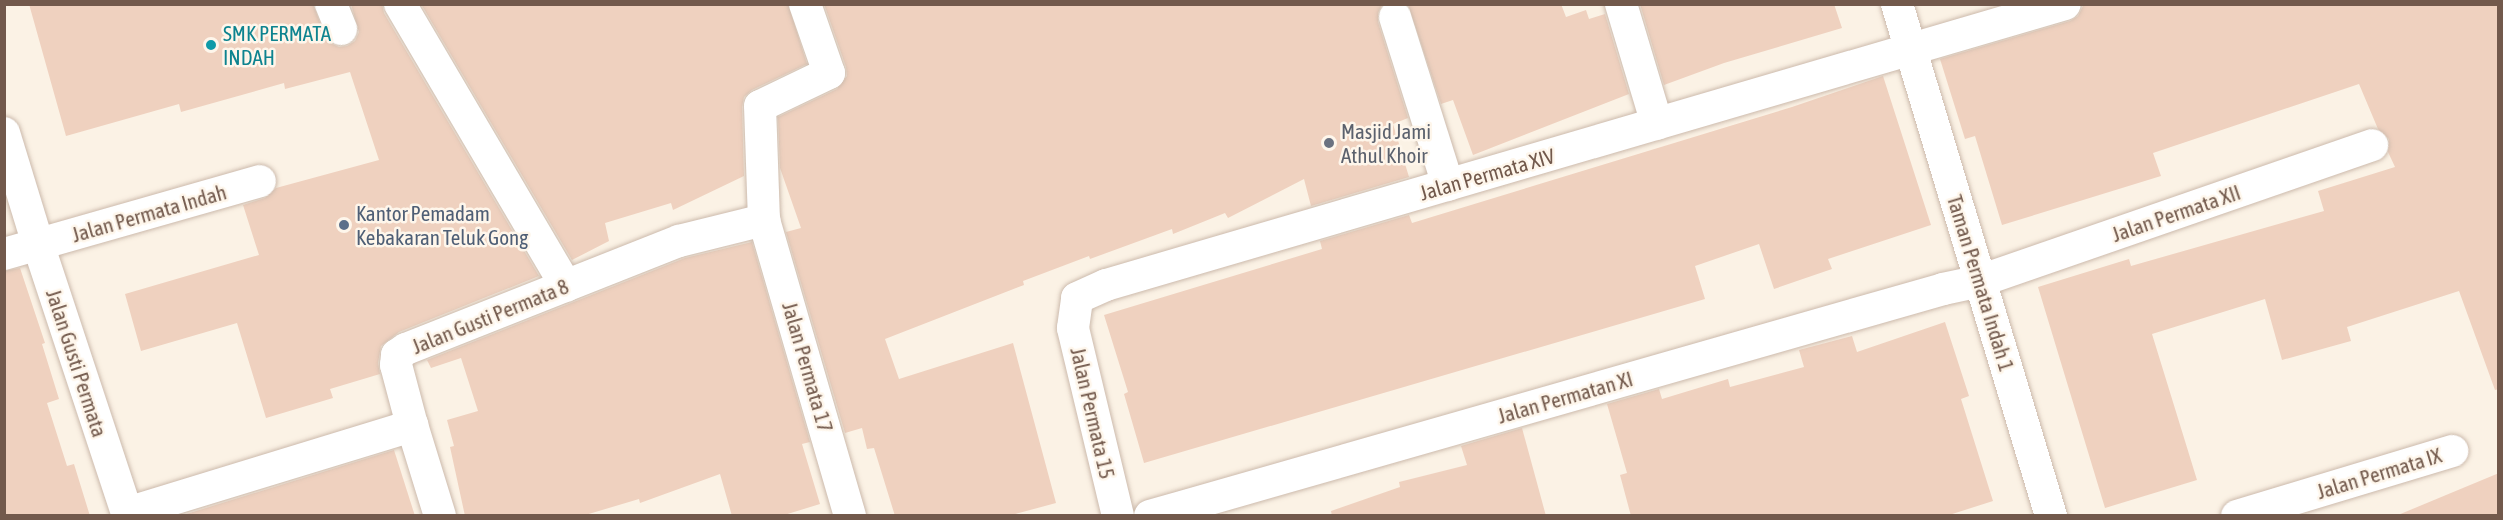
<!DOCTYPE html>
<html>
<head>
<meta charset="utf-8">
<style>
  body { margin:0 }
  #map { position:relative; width:2503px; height:520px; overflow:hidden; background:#fbf2e5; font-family:"Asap Condensed",sans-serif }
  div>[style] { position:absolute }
  .building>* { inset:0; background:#efd1bf }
  .roads { filter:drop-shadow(0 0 2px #ccbaac) drop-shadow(0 0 2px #ccbaac) }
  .minor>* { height:32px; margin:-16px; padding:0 16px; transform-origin:16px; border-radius:16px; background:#fff }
  .dots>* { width:16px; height:16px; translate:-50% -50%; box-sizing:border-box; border:3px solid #fef6eb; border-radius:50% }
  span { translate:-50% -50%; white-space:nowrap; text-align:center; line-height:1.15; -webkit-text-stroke:5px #fef6eb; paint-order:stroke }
  .culture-label { font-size:21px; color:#0d838f }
  .left { translate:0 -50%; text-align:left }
  .worship-label { font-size:21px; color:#5b616d }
  .street-label { font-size:21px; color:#72594c }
  .service-label { font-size:21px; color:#4e5e75 }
  .frame { position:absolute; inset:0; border:6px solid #72594c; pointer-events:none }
</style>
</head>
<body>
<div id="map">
  <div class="building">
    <i style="clip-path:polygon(29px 4px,313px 4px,325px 36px,330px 43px,339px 47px,347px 46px,355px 41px,359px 32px,351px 4px,382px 4px,384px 13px,539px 276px,399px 332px,381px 346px,378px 363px,380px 374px,330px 389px,333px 398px,266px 418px,237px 323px,141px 351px,125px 294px,259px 255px,243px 205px,265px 198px,276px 188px,379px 160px,350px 72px,285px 89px,284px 83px,181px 112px,179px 104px,66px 136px)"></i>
    <i style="clip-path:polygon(421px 4px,788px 4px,807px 64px,752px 90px,744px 97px,742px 107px,744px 176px,673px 210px,671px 203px,605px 223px,609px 241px,572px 260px)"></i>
    <i style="clip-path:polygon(824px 4px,1382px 4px,1378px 13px,1378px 22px,1408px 118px,1393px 124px,1409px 177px,1311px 206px,1304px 179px,1228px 218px,1225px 213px,1173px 234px,1172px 229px,1090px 259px,1089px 256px,1023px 281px,1024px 285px,885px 339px,899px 379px,1013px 343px,1056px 503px,1008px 516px,895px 516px,874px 448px,867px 449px,862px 428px,845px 433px,786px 232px,801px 228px,780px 168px,778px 117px,837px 89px,847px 76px,846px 67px)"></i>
    <i style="clip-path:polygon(1408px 4px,1561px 4px,1566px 17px,1586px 10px,1589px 19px,1605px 14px,1629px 94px,1473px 155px,1453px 100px,1441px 104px)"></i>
    <i style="clip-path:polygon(1640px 4px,1834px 4px,1842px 28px,1724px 63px,1664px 85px)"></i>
    <i style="clip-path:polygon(2089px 4px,2499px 4px,2499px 389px,2495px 390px,2459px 291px,2347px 327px,2351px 341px,2282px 360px,2265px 299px,2152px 334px,2197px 480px,2105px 508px,2038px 287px,2129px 259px,2131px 266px,2324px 211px,2318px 191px,2395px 167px,2388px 152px,2389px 139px,2378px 129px,2359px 84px,2153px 153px,2161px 176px,2002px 225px,1975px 136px,1965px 139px,1940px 59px,2070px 21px,2078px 16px,2083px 6px)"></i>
    <i style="clip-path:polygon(1883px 76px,1931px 225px,1828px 259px,1832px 269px,1774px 289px,1759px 244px,1695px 266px,1705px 299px,1144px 463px,1124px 394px,1128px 392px,1104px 315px,1322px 249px,1320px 241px,1409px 215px,1412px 223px,1792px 107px)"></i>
    <i style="clip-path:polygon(752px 242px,810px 442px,802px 444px,820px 504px,781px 516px,732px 516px,720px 474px,640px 503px,639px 499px,582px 516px,465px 516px,450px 447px,454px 446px,447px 420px,478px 411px,461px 358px,431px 368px,427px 360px,685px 258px)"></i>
    <i style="clip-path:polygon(20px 268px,45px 343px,42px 344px,59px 399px,47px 403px,67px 466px,74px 464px,90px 516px,4px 516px,4px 271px)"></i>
    <i style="clip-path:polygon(1945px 322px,1969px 396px,1961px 399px,1993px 501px,1946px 516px,1631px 516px,1620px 475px,1627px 473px,1607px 404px,1659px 389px,1662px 399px,1728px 379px,1730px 387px,1804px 367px,1799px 350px,1852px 336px,1857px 352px)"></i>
    <i style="clip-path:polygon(1522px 428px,1546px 516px,1332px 516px,1331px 511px,1400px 487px,1399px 482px,1467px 465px,1461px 446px)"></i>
    <i style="clip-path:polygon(394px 450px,415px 516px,180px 516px)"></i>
    <i style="clip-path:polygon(2499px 473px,2499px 516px,2398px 516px,2398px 515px)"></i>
  </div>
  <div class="roads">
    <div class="minor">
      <i style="left:331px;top:4px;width:27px;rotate:68deg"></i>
      <i style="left:400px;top:4px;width:327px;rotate:59.5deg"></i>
      <i style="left:805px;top:4px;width:73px;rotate:70.8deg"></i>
      <i style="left:829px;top:73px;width:76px;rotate:154.4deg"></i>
      <i style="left:760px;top:106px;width:114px;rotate:88deg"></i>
      <i style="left:764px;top:220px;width:308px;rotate:73.8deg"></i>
      <i style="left:1621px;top:4px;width:125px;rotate:73.3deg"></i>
      <i style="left:1897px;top:4px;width:535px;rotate:73.26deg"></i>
      <i style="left:1395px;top:17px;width:176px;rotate:72.5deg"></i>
      <i style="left:4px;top:133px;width:116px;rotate:73deg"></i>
      <i style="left:38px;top:244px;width:287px;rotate:71.7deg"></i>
      <i style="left:4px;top:254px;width:266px;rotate:-15.9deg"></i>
      <i style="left:412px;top:425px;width:95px;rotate:72.9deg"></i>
      <i style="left:127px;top:513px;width:291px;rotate:-17deg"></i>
      <i style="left:405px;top:428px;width:8px;rotate:-23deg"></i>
      <i style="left:412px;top:425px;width:62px;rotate:-104.9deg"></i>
      <i style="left:396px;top:365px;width:10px;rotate:-84deg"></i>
      <i style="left:397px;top:355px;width:11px;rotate:-34deg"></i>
      <i style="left:406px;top:349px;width:294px;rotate:-21.6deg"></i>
      <i style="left:679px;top:241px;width:88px;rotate:-13.9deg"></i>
      <i style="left:1118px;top:516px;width:193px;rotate:-103.5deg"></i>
      <i style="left:1073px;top:328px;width:30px;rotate:-82deg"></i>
      <i style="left:1077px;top:298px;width:32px;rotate:-24deg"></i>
      <i style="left:1106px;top:285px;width:999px;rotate:-16.33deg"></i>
      <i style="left:1150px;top:516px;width:825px;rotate:-15.97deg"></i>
      <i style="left:1943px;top:289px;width:38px;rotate:-12deg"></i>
      <i style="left:1980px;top:281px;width:415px;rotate:-19.1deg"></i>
      <i style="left:2237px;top:516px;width:225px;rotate:-16.8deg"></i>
    </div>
  </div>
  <div class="dots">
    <i style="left:211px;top:45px;background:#0f9aa8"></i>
    <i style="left:1329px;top:143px;background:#6b7280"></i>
    <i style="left:344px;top:225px;background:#5c6f8a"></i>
  </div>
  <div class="culture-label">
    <span class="left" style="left:223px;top:45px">SMK PERMATA<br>INDAH</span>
  </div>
  <div class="worship-label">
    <span class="left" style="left:1341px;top:143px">Masjid Jami<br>Athul Khoir</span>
  </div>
  <div class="street-label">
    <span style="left:1487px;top:174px;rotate:-16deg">Jalan Permata XIV</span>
    <span style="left:149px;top:213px;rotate:-16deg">Jalan Permata Indah</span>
    <span style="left:2176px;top:213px;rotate:-19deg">Jalan Permata XII</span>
    <span style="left:1981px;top:283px;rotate:73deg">Taman Permata Indah 1</span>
    <span style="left:490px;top:316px;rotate:-22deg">Jalan Gusti Permata 8</span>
    <span style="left:77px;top:363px;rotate:72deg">Jalan Gusti Permata</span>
    <span style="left:808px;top:367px;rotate:74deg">Jalan Permata 17</span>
    <span style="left:1565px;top:397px;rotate:-16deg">Jalan Permatan XI</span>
    <span style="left:1093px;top:413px;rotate:77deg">Jalan Permata 15</span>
    <span style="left:2379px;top:473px;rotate:-17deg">Jalan Permata IX</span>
  </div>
  <div class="service-label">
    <span class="left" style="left:356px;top:225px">Kantor Pemadam<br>Kebakaran Teluk Gong</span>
  </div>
  <div class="frame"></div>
</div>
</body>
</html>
